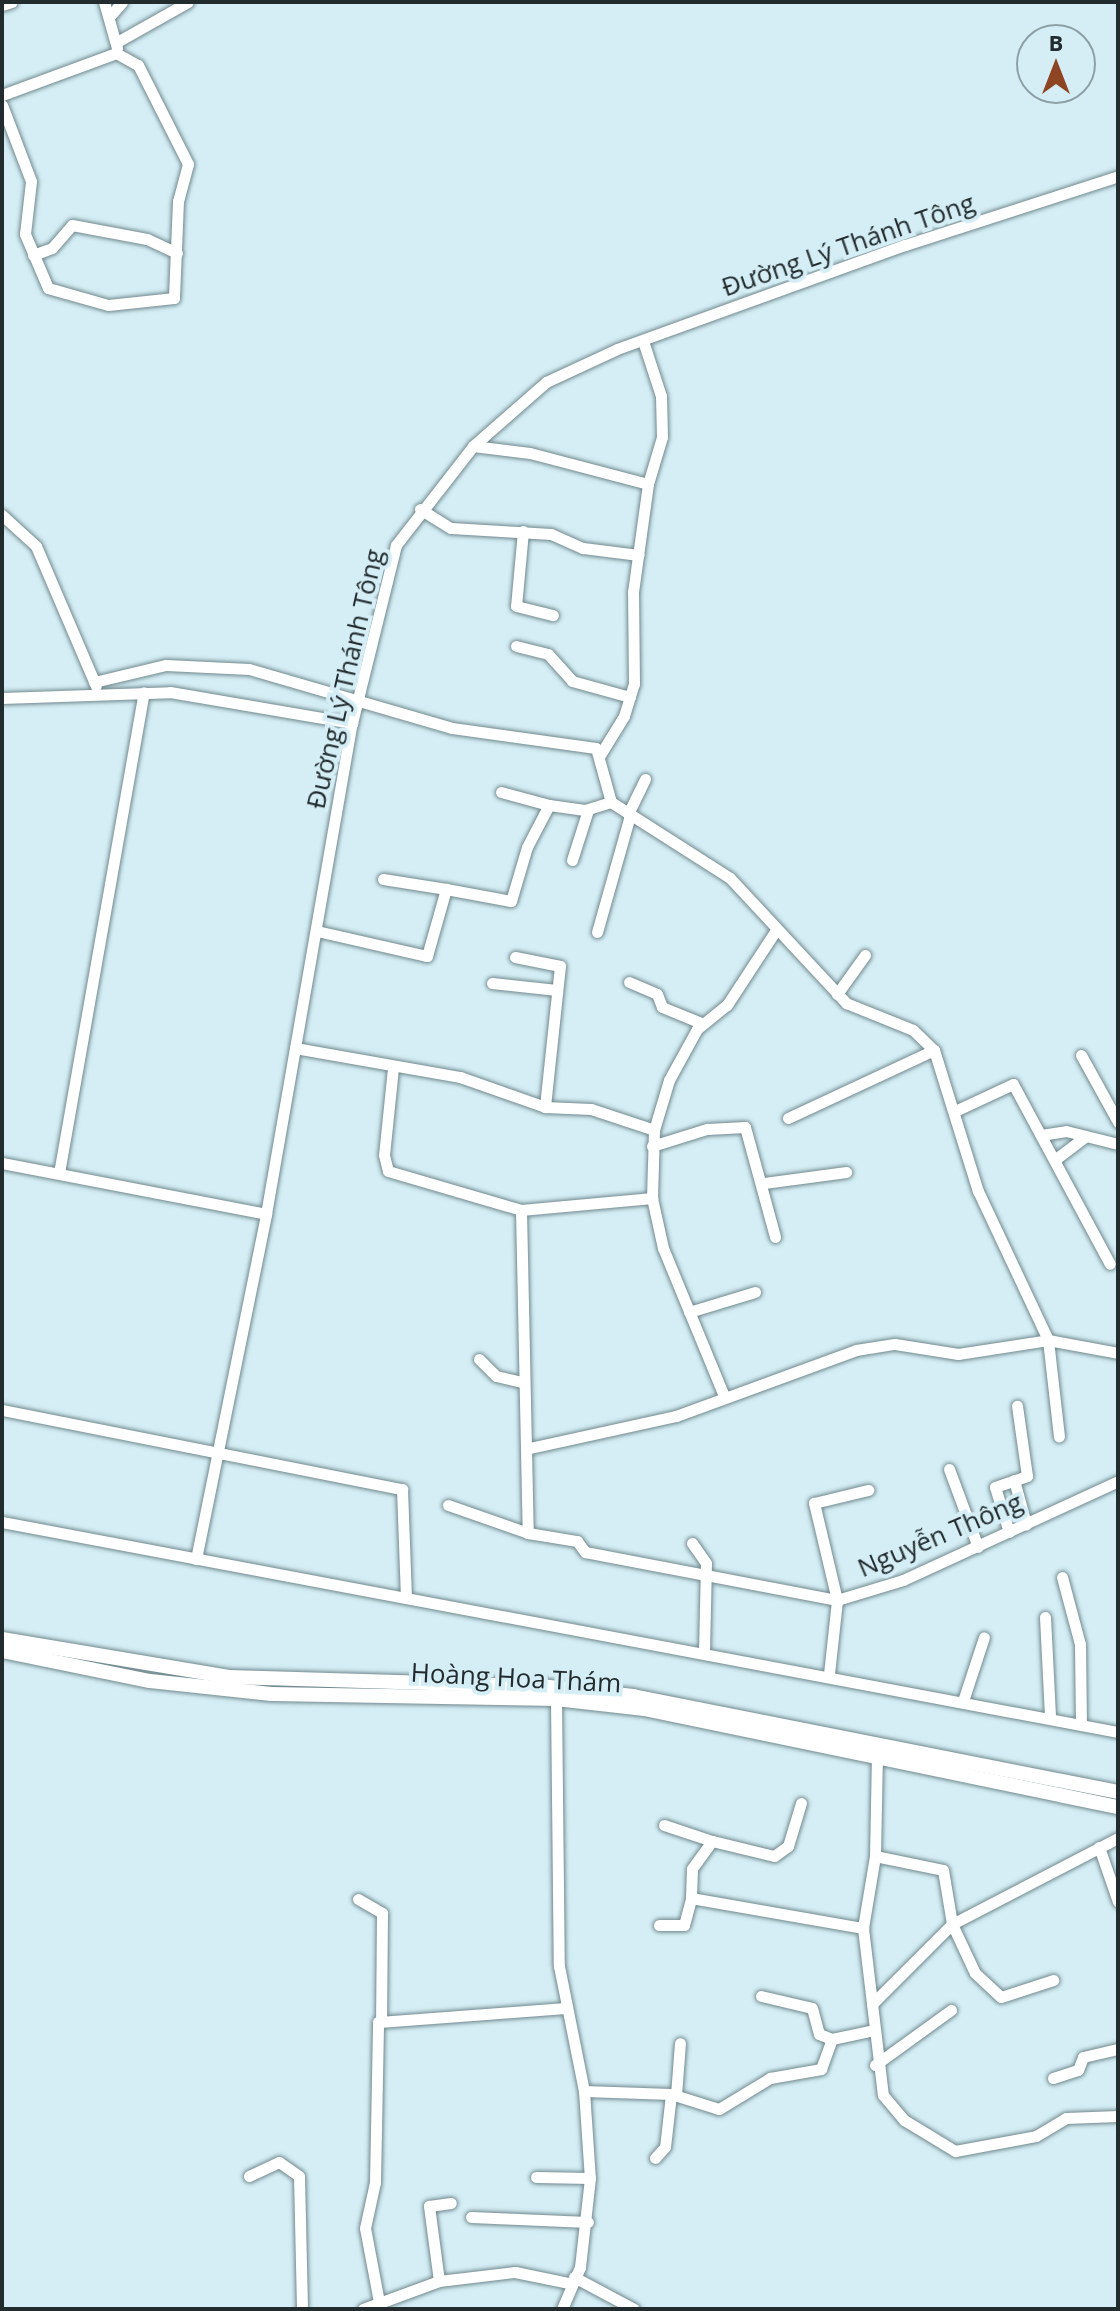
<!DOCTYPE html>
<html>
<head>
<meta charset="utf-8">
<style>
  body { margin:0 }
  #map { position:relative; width:1120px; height:2311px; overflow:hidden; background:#d5eef5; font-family:"Open Sans",sans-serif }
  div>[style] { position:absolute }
  .roads { filter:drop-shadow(0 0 2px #71898e) drop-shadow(0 0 2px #71898e) }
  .minor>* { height:11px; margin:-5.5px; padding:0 5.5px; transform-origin:5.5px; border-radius:5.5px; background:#fff }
  .major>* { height:14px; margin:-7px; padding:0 7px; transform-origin:7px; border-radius:7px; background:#fff }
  span { translate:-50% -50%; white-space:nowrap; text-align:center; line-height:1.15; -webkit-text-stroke:8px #d5eef5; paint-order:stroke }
  .street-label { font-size:26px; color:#222c2e }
  .frame { position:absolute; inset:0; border:4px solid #222c2e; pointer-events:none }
  .north { position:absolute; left:1016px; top:24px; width:80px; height:80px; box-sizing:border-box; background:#d5eef5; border:2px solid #8da0a5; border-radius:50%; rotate:0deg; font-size:22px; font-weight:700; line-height:32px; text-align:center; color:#222c2e }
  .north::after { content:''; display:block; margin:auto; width:28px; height:36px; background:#8d4524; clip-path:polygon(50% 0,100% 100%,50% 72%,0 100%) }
</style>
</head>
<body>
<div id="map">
  <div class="roads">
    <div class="minor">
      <i style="left:104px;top:2px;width:48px;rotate:74.2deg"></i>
      <i style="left:2px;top:5px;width:10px;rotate:-17deg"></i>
      <i style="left:110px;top:16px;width:18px;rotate:-49deg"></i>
      <i style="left:117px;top:42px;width:81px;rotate:-29.4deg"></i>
      <i style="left:2px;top:95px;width:121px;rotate:-20.2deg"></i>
      <i style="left:116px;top:53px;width:25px;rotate:29deg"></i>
      <i style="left:138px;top:65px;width:111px;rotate:63.2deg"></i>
      <i style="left:188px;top:164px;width:38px;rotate:105deg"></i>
      <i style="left:178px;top:201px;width:97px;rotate:92.4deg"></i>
      <i style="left:174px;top:298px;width:66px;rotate:173.9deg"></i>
      <i style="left:108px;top:305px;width:62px;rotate:-164.2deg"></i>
      <i style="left:48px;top:288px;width:59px;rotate:-113.1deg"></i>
      <i style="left:25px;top:234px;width:53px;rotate:-83.5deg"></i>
      <i style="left:31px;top:181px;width:81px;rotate:-110.9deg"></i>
      <i style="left:33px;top:255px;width:20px;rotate:-20deg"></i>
      <i style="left:52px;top:248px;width:30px;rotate:-49deg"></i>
      <i style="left:72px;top:225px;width:76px;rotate:10.6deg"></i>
      <i style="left:147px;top:239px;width:33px;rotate:25deg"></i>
      <i style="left:473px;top:446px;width:57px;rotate:7deg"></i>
      <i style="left:530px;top:453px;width:122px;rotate:14.7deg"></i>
      <i style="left:420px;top:509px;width:36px;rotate:32deg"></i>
      <i style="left:451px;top:528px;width:100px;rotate:3.4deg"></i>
      <i style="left:551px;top:534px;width:35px;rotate:24deg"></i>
      <i style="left:583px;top:548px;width:56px;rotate:7.1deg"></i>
      <i style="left:2px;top:515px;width:46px;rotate:42.4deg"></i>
      <i style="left:36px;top:546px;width:152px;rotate:66.8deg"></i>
      <i style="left:523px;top:531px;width:75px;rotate:95.3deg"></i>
      <i style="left:516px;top:606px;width:38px;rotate:14deg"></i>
      <i style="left:516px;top:646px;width:33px;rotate:14deg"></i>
      <i style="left:548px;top:654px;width:36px;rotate:48deg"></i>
      <i style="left:572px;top:681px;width:60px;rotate:15.4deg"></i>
      <i style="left:94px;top:682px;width:74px;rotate:-13.3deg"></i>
      <i style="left:166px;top:665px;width:83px;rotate:2.8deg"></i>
      <i style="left:249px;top:669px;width:211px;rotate:16.2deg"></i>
      <i style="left:452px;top:728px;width:145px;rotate:7.9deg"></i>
      <i style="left:596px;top:748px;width:56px;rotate:74.5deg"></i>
      <i style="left:611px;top:802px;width:141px;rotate:32.6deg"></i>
      <i style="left:730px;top:878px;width:171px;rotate:47.1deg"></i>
      <i style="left:846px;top:1003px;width:72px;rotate:21.9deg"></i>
      <i style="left:913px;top:1030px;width:29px;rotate:44deg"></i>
      <i style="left:934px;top:1050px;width:148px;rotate:72.7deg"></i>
      <i style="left:978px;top:1191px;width:165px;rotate:64.8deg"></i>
      <i style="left:1048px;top:1340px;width:71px;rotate:10.5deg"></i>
      <i style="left:2px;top:698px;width:168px;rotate:-2deg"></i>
      <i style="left:170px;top:692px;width:185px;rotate:9.7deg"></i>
      <i style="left:600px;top:755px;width:46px;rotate:-58.4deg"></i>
      <i style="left:624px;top:716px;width:34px;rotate:-73deg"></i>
      <i style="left:634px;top:684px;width:92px;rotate:-90.6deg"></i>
      <i style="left:633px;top:592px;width:109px;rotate:-82.1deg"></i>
      <i style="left:648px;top:484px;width:49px;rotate:-73.4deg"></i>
      <i style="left:662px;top:437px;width:41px;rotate:-91.4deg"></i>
      <i style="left:661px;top:396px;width:58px;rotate:-108.1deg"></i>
      <i style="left:501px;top:792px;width:50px;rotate:15.2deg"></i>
      <i style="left:628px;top:814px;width:39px;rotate:-64deg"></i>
      <i style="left:572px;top:860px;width:52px;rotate:-72.3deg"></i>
      <i style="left:383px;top:879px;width:64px;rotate:9deg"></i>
      <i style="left:317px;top:931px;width:113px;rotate:12.8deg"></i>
      <i style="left:427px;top:956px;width:70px;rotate:-74.2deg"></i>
      <i style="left:446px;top:889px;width:66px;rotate:10.5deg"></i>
      <i style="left:511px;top:901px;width:56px;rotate:-73.5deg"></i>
      <i style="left:527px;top:847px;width:47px;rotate:-62.4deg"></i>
      <i style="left:549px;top:805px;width:36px;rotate:8deg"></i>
      <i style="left:585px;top:810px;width:27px;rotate:-17deg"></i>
      <i style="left:597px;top:932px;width:122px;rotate:-74.2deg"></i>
      <i style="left:515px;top:957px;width:46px;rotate:11.3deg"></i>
      <i style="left:560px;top:966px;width:142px;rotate:96.1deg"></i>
      <i style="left:629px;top:982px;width:30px;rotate:23deg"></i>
      <i style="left:657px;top:994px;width:14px;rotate:69deg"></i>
      <i style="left:662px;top:1007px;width:42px;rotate:22.3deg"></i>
      <i style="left:492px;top:983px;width:65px;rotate:6.1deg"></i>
      <i style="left:837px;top:994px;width:48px;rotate:-54.3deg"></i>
      <i style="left:295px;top:1048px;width:168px;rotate:10deg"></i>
      <i style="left:460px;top:1077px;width:90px;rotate:19.4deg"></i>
      <i style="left:545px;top:1107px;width:46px;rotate:2.5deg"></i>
      <i style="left:591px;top:1109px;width:66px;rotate:18.4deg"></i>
      <i style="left:1081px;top:1055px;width:77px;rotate:61.1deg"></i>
      <i style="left:393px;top:1068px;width:87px;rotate:95.9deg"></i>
      <i style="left:384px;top:1155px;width:16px;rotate:76deg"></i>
      <i style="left:388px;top:1171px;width:139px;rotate:16.3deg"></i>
      <i style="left:521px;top:1210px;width:132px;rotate:-5.2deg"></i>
      <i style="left:955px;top:1111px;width:64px;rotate:-25deg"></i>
      <i style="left:1013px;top:1084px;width:204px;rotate:61.7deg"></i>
      <i style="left:788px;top:1118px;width:161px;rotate:-25deg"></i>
      <i style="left:1041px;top:1135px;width:25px;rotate:-9deg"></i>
      <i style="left:1066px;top:1131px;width:54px;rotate:14deg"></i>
      <i style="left:652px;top:1146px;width:58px;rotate:-17.2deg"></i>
      <i style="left:707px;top:1129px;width:38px;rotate:-3deg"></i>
      <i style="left:745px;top:1127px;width:114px;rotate:74.7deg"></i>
      <i style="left:1057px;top:1158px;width:35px;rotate:-37deg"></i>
      <i style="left:2px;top:1163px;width:269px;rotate:10.9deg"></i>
      <i style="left:59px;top:1173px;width:488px;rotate:-80deg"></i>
      <i style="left:764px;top:1183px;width:83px;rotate:-7.6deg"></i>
      <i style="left:521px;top:1210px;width:323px;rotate:88.8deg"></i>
      <i style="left:528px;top:1533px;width:50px;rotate:9.3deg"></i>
      <i style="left:577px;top:1541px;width:14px;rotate:54deg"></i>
      <i style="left:585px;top:1552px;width:257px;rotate:10.8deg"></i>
      <i style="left:837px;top:1600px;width:69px;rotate:-16.9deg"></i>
      <i style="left:903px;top:1580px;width:237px;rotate:-24.7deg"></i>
      <i style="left:689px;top:1312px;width:69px;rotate:-16.9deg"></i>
      <i style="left:479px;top:1359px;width:24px;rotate:45deg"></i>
      <i style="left:496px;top:1376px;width:27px;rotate:13deg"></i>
      <i style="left:724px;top:1396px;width:160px;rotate:-112.4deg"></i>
      <i style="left:663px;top:1248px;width:51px;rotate:-102.4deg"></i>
      <i style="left:652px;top:1198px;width:68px;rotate:-88.3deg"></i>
      <i style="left:654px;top:1130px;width:52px;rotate:-73.3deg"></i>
      <i style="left:669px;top:1080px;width:58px;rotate:-61.2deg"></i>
      <i style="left:697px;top:1029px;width:38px;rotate:-39deg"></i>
      <i style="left:727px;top:1005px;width:90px;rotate:-56.8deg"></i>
      <i style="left:2px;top:1410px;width:408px;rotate:11.2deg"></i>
      <i style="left:402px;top:1489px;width:109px;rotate:87.9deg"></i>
      <i style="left:530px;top:1448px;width:149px;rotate:-12.4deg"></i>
      <i style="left:676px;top:1416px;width:192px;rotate:-20.1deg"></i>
      <i style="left:856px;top:1350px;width:39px;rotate:-9deg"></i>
      <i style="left:895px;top:1344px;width:64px;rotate:9deg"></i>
      <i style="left:958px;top:1354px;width:91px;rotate:-8.8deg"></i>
      <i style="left:1048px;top:1340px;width:97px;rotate:83.5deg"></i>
      <i style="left:949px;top:1469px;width:83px;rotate:69.6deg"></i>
      <i style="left:1014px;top:1480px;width:46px;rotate:74.7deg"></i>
      <i style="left:448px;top:1505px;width:85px;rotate:19.3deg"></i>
      <i style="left:2px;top:1522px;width:1136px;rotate:10.66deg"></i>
      <i style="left:1009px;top:1532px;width:47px;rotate:-107.3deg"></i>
      <i style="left:995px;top:1487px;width:34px;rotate:-19deg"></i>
      <i style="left:1027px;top:1476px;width:71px;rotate:-98.1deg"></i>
      <i style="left:692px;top:1543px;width:24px;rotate:55deg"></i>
      <i style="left:706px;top:1563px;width:91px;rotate:91.3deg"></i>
      <i style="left:196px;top:1559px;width:352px;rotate:-78.5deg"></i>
      <i style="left:266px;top:1214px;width:498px;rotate:-80.1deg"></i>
      <i style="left:352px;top:723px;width:183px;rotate:-76.1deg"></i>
      <i style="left:396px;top:545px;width:125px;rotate:-52.1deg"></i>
      <i style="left:473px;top:446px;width:97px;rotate:-41.2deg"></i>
      <i style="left:546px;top:382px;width:78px;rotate:-24.9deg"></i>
      <i style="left:617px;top:349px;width:306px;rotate:-19.9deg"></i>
      <i style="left:905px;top:245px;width:224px;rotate:-17.9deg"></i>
      <i style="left:1062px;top:1577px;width:69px;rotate:75deg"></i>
      <i style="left:1080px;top:1644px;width:80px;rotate:89.3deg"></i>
      <i style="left:1045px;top:1617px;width:100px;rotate:87.1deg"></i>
      <i style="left:829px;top:1674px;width:74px;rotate:-83.8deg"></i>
      <i style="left:837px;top:1600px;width:100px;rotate:-103.3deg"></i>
      <i style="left:814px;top:1503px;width:56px;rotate:-13.5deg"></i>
      <i style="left:556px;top:1699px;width:267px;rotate:89.4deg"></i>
      <i style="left:559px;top:1966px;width:127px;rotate:78.7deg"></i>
      <i style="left:584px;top:2091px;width:87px;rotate:86.1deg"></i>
      <i style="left:590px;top:2178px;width:90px;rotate:96.4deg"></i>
      <i style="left:580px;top:2267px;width:46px;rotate:113.2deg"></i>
      <i style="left:963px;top:1701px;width:67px;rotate:-71.8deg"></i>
      <i style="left:877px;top:1753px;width:103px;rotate:91.1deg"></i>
      <i style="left:875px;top:1856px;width:73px;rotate:99.5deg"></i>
      <i style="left:863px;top:1928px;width:168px;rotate:83.2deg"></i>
      <i style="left:883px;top:2095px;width:33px;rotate:50deg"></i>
      <i style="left:904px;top:2120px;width:60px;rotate:31.3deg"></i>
      <i style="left:955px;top:2151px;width:82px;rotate:-10.5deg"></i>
      <i style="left:1036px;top:2136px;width:35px;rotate:-31deg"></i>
      <i style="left:1066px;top:2118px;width:52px;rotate:-2.2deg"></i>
      <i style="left:801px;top:1803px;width:45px;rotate:106.8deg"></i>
      <i style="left:788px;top:1846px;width:17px;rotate:144deg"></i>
      <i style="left:774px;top:1856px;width:64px;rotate:-166.4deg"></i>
      <i style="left:712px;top:1841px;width:34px;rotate:126deg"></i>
      <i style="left:692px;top:1869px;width:29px;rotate:92deg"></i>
      <i style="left:691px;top:1898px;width:175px;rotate:9.9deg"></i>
      <i style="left:664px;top:1825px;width:51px;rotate:18.4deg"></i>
      <i style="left:1099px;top:1847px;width:58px;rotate:70.9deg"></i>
      <i style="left:875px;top:1856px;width:69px;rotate:11.6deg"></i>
      <i style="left:943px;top:1870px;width:55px;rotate:80.5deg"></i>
      <i style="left:952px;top:1924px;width:54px;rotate:64.9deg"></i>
      <i style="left:975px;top:1973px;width:35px;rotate:43deg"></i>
      <i style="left:1001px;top:1997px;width:55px;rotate:-18.1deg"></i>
      <i style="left:358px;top:1899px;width:28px;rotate:30deg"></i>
      <i style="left:382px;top:1913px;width:106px;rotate:90.5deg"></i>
      <i style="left:659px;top:1925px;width:25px"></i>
      <i style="left:684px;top:1925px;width:28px;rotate:-75deg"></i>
      <i style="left:761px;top:1996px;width:52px;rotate:13.2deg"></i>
      <i style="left:812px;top:2008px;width:27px;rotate:75deg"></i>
      <i style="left:819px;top:2034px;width:14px;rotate:21deg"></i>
      <i style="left:872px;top:2004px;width:113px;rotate:-45deg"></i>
      <i style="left:952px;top:1924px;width:187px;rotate:-27.4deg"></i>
      <i style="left:875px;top:2065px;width:94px;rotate:-35.9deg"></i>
      <i style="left:1053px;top:2078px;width:26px;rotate:-18deg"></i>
      <i style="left:1078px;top:2070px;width:14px;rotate:-69deg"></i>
      <i style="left:1083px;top:2057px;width:36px;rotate:-13deg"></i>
      <i style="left:584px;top:2091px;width:87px;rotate:2deg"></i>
      <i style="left:671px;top:2094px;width:50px;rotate:17.4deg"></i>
      <i style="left:719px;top:2109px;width:60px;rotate:-31.3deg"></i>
      <i style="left:770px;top:2078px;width:52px;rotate:-10deg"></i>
      <i style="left:821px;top:2069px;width:32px;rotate:-70deg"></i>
      <i style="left:832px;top:2039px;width:40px;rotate:-12deg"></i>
      <i style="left:676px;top:2095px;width:52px;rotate:-85.6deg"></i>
      <i style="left:655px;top:2158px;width:15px;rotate:-48deg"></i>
      <i style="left:665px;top:2147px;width:53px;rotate:-83.5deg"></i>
      <i style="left:249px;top:2176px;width:33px;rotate:-25deg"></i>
      <i style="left:279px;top:2162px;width:24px;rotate:35deg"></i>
      <i style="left:299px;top:2176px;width:133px;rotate:88.7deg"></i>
      <i style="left:536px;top:2177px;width:54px;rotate:1.1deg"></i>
      <i style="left:471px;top:2217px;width:117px;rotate:2.4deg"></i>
      <i style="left:574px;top:2277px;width:68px;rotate:28.1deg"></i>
      <i style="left:439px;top:2281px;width:76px;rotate:-97.6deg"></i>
      <i style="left:429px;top:2206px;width:22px;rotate:-8deg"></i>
      <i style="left:379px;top:2302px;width:75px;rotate:-100.7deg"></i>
      <i style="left:365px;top:2228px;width:47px;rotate:-77.7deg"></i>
      <i style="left:375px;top:2182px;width:160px;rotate:-88.9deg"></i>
      <i style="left:378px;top:2022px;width:186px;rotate:-4.3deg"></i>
      <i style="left:363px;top:2309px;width:81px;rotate:-20.2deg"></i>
      <i style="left:439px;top:2281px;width:77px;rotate:-6.8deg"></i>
      <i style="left:515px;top:2272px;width:54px;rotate:11.7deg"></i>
    </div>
    <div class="major">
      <i style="left:2px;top:1639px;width:230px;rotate:9.5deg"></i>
      <i style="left:229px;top:1677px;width:311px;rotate:1.7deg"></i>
      <i style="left:540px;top:1686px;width:94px;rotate:6.1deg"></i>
      <i style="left:633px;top:1696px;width:494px;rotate:11.2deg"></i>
      <i style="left:2px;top:1651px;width:151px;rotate:11.5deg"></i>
      <i style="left:150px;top:1681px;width:122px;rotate:6.1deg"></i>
      <i style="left:271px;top:1694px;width:285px;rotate:1deg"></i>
      <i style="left:556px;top:1699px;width:89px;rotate:6.5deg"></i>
      <i style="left:644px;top:1709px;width:484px;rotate:11.7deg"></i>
    </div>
  </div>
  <div class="street-label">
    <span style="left:848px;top:245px;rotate:-19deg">Đường Lý Thánh Tông</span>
    <span style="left:345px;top:679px;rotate:-77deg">Đường Lý Thánh Tông</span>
    <span style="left:940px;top:1535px;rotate:-23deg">Nguyễn Thông</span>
    <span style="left:516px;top:1678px;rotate:3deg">Hoàng Hoa Thám</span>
  </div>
  <div class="frame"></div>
  <div class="north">B</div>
</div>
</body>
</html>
